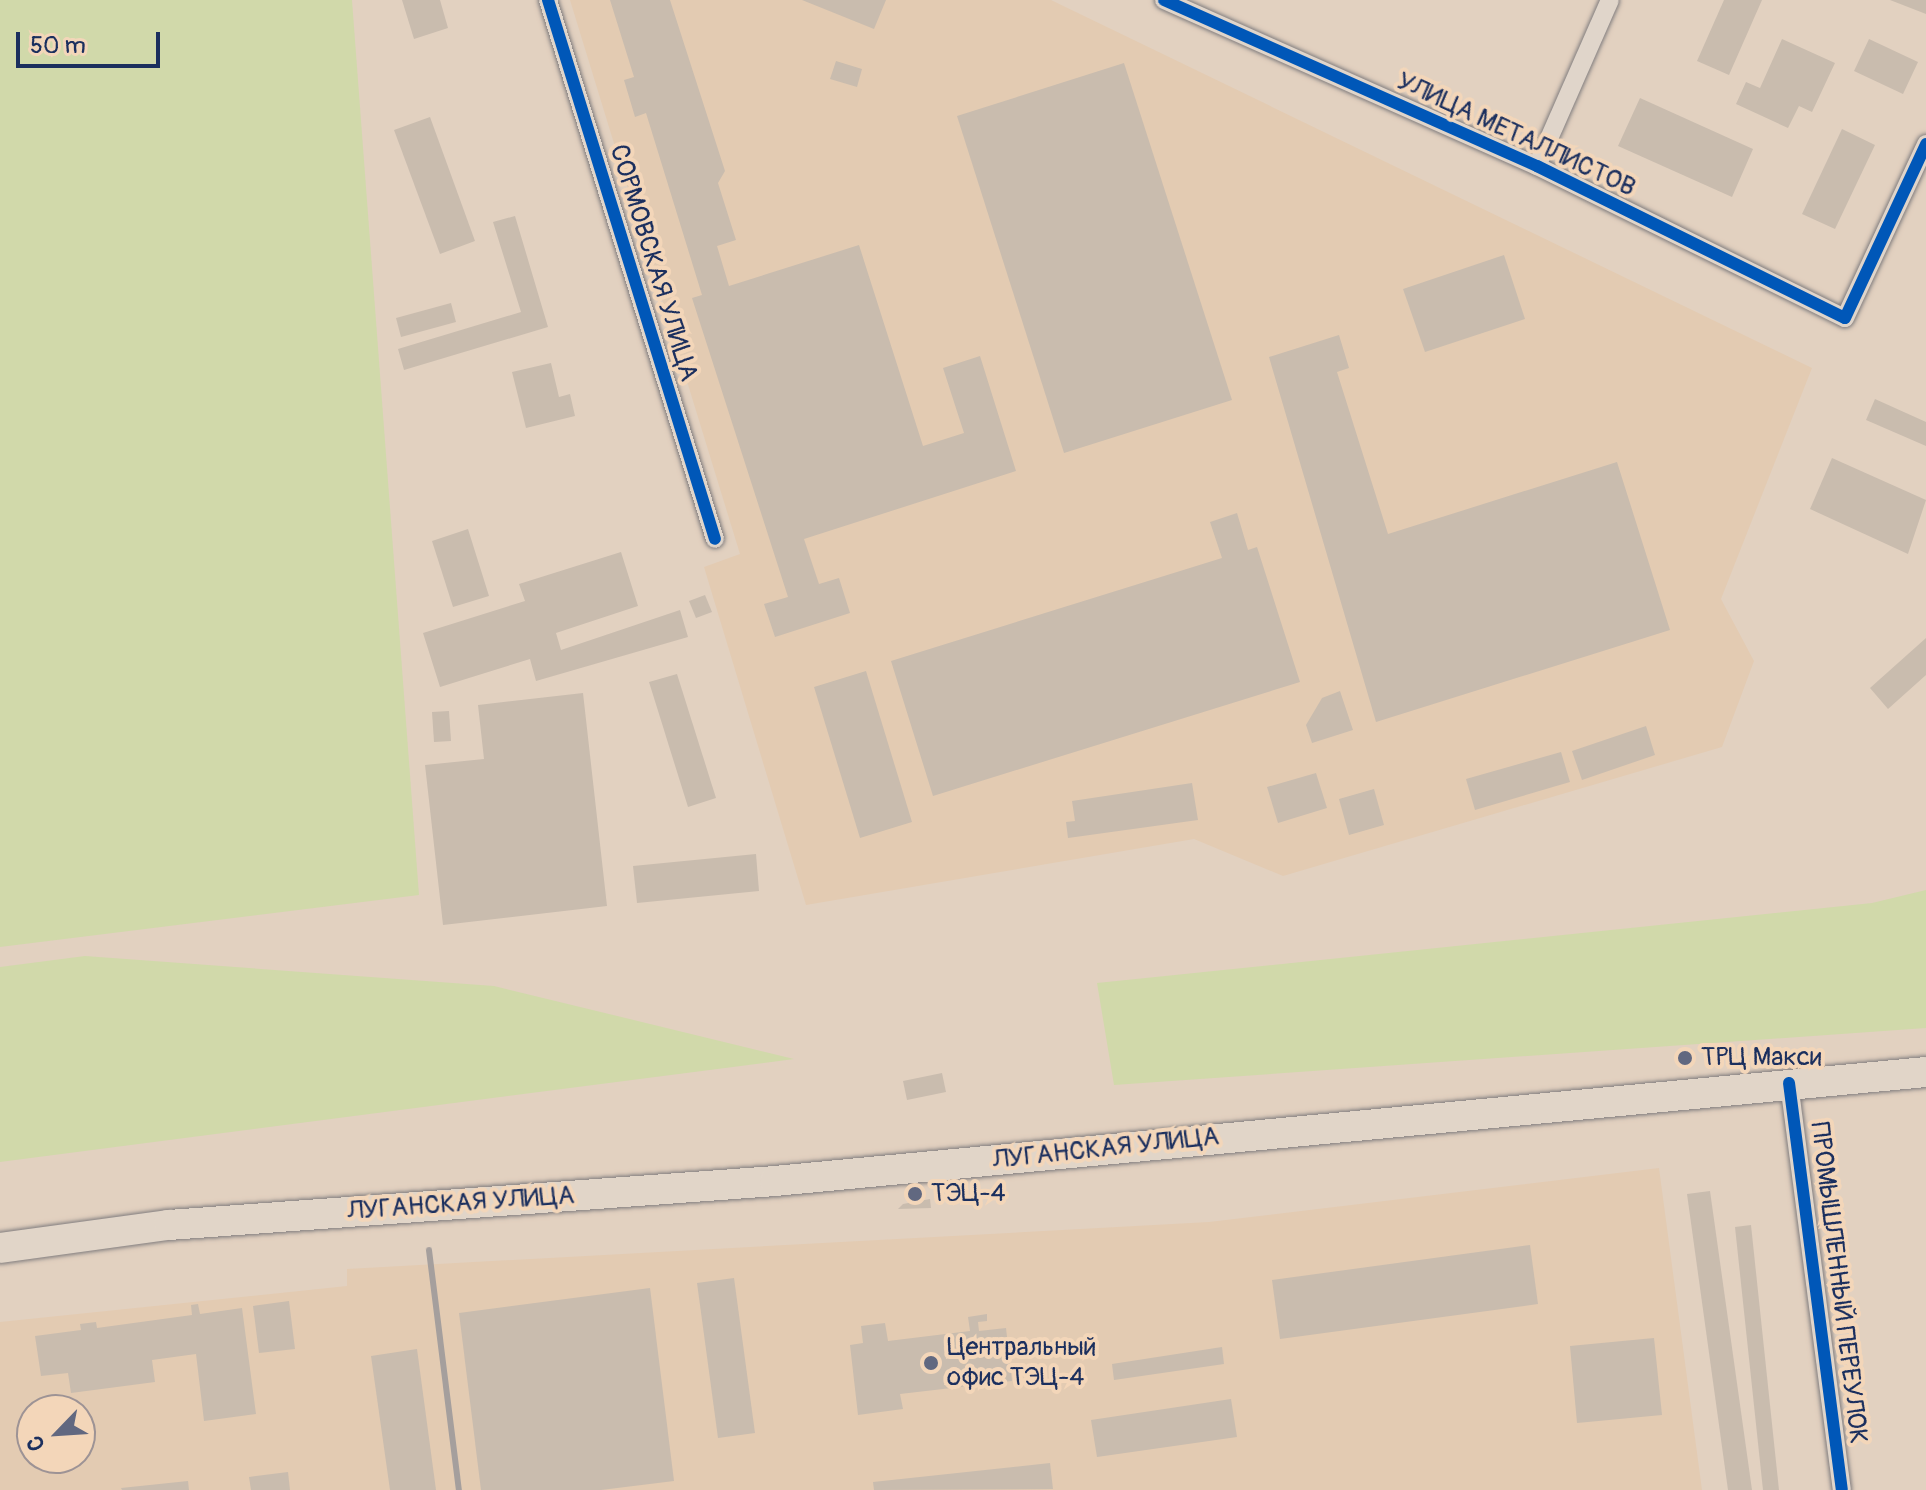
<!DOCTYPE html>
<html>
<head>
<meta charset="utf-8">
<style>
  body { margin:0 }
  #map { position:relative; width:1926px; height:1490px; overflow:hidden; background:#e2d1c0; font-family:Pangolin,sans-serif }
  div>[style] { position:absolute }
  .built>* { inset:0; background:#e3cbb2 }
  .green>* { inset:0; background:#d1d9aa }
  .building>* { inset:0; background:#c9bcae }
  .roads { filter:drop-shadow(0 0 2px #817d7e) drop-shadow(0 0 2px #817d7e) }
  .minor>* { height:18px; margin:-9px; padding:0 9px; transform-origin:9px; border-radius:9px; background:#e0d5ca }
  .trunk>* { height:30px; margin:-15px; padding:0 15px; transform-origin:15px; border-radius:15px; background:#e1d5c8 }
  .rail>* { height:6px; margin:-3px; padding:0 3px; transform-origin:3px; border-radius:3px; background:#a59f9d }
  .cycleway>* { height:12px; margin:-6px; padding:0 6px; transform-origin:6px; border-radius:6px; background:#0057b8 }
  .dots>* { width:22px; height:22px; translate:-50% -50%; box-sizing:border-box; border:4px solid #f3d6b9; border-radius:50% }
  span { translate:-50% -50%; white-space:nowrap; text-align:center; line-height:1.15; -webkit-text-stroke:8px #f3d6b9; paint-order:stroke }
  .street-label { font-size:26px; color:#1b2f5e }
  .poi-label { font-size:26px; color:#1b2f5e }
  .left { translate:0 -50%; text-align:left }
  .north { position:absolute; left:16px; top:1394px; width:80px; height:80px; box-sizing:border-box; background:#f3d6b9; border:2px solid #9d9395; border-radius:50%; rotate:245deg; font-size:22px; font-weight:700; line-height:32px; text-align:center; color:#1b2f5e }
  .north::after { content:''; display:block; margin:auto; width:28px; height:36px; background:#616880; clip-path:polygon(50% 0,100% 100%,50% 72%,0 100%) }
  .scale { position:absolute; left:16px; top:32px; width:144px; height:36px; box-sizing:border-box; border:4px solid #1b2f5e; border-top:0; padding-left:10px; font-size:24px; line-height:28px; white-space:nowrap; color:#1b2f5e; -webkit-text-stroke:6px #f3d6b9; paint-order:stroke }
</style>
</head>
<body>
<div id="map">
  <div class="built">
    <i style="clip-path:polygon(570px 0,1051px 0,1812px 368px,1721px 599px,1754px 661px,1722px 747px,1283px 876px,1194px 839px,806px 905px,704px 567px,740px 554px)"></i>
    <i style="clip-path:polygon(evenodd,1659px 1168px,1702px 1490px,0 1490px,0 1322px,347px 1286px,347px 1269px,1209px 1222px,1659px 1168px,32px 1410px,80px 1410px,80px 1458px,32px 1458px,32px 1410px)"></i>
  </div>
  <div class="green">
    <i style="clip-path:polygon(0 0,352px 0,419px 895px,0 947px)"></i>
    <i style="clip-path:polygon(1926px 890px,1926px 1028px,1114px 1085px,1097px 983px,1872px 903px)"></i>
    <i style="clip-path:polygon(85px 956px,494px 986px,794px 1059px,0 1162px,0 967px)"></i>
  </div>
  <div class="building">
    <i style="clip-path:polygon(402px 0,440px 0,448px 28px,414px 39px)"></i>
    <i style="clip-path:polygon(610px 0,670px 0,725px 171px,718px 183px,736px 240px,717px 246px,729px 286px,859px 245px,923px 446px,964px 433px,943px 368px,980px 356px,1016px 471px,804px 539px,819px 584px,839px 578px,850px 613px,775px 637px,764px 604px,788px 597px,692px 298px,702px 295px,646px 113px,635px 117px,624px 80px,634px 77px)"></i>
    <i style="clip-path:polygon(802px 0,886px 0,874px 29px)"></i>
    <i style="clip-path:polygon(1724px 0,1762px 0,1729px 75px,1697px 61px)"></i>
    <i style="clip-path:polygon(1890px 0,1926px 0,1926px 14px)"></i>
    <i style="clip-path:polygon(1782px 39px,1835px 63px,1812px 112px,1799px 106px,1788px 128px,1736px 104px,1746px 82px,1760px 88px)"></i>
    <i style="clip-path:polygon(1869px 39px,1918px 62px,1903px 94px,1854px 71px)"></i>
    <i style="clip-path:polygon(836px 61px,862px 69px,857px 87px,830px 79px)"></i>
    <i style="clip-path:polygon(1124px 63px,1232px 400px,1064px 453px,957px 116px)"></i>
    <i style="clip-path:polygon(1640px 98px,1753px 149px,1732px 197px,1618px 146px)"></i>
    <i style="clip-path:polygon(430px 117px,475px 241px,440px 254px,394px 130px)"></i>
    <i style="clip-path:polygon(1842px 129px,1875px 145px,1835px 229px,1802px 214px)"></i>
    <i style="clip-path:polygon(515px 216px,548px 327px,404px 370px,398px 349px,521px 312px,493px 222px)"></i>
    <i style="clip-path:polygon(1504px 255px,1525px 319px,1425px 352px,1403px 289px)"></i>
    <i style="clip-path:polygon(451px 303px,456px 322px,401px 337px,396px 318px)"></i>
    <i style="clip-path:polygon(1339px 335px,1349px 368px,1337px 372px,1388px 534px,1617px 462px,1670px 630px,1376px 722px,1269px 357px)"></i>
    <i style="clip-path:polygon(551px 363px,559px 397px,570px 394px,575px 416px,526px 428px,512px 372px)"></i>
    <i style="clip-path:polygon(1875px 399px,1926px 422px,1926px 446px,1866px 420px)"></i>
    <i style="clip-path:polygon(1832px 458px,1926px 500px,1908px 554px,1810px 509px)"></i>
    <i style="clip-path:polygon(1237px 513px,1248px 550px,1257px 547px,1300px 682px,933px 796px,891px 661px,1222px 558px,1210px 522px)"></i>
    <i style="clip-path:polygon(468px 529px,489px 596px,453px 607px,432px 541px)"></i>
    <i style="clip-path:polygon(621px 552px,638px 606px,556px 633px,561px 650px,680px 610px,688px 637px,536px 681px,530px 659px,440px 687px,423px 633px,525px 601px,519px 584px)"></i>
    <i style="clip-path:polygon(705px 595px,712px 612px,696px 618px,689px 601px)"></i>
    <i style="clip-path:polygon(1926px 638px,1926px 675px,1888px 709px,1870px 688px)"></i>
    <i style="clip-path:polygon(866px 671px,912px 822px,860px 838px,814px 687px)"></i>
    <i style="clip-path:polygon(677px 674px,716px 798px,688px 807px,649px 682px)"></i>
    <i style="clip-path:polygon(1340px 691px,1353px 730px,1312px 743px,1306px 725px,1322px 698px)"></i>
    <i style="clip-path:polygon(583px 693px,607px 906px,443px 925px,425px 765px,484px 759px,478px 705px)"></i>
    <i style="clip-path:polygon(449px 711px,451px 741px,434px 742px,432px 712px)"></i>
    <i style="clip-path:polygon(1646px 726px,1655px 755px,1582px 780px,1572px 751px)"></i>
    <i style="clip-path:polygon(1561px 752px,1570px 782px,1475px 810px,1466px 779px)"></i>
    <i style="clip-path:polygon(1316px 773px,1327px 808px,1278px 823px,1267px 787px)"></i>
    <i style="clip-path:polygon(1192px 783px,1198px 820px,1068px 838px,1066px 822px,1075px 821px,1072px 801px)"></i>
    <i style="clip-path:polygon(1374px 789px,1384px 825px,1349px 835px,1339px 799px)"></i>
    <i style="clip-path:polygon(756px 854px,759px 891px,637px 903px,633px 866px)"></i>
    <i style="clip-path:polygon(942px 1073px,946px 1092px,907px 1100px,903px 1081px)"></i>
    <i style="clip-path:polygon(1710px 1191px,1752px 1490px,1728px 1490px,1687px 1194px)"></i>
    <i style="clip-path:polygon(930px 1199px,931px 1208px,898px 1209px,903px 1204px)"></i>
    <i style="clip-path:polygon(1751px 1225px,1779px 1490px,1763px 1490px,1735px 1227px)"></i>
    <i style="clip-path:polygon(1530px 1245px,1538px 1304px,1280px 1339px,1272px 1280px)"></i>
    <i style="clip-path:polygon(734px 1278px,755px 1433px,718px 1438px,697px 1283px)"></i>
    <i style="clip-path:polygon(650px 1288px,674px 1481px,601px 1490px,481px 1490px,459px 1313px)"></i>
    <i style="clip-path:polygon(289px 1301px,295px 1349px,259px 1353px,253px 1306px)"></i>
    <i style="clip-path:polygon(198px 1304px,200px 1314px,242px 1308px,256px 1414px,204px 1421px,196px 1354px,152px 1360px,155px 1382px,71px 1393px,68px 1373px,41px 1376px,35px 1336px,81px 1330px,80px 1324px,96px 1322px,97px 1328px,192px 1315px,191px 1305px)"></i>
    <i style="clip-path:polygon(987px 1314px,987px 1321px,978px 1322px,979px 1331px,1006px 1328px,1012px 1381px,900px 1394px,903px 1409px,858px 1415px,850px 1345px,863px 1343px,861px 1326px,885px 1323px,888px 1341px,970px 1331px,968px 1317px)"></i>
    <i style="clip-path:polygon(1654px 1338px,1662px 1415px,1577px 1423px,1570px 1346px)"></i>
    <i style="clip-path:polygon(1222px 1347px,1224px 1364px,1114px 1380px,1112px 1364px)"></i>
    <i style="clip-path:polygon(417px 1349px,436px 1490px,390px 1490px,371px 1356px)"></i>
    <i style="clip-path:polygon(1231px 1399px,1237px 1437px,1097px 1457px,1091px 1420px)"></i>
    <i style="clip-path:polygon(1050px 1463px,1053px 1489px,874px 1490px,873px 1482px)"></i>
    <i style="clip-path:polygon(288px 1472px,290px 1490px,251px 1490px,249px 1477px)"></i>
    <i style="clip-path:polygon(188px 1481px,189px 1490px,122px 1490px,121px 1488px)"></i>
  </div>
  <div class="roads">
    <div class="minor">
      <i style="left:548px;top:0;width:564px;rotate:72.79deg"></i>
      <i style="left:1164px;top:0;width:408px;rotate:24deg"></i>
      <i style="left:1537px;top:166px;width:343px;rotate:26.3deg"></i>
      <i style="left:1845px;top:318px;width:192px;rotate:-65deg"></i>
      <i style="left:1537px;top:166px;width:181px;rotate:-66.3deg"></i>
      <i style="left:1789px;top:1083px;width:410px;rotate:82.6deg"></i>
    </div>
    <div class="trunk">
      <i style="left:0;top:1248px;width:171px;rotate:-7.8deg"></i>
      <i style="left:169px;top:1225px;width:608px;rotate:-4.15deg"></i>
      <i style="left:775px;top:1181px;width:1156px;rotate:-5.41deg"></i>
    </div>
  </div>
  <div class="rail">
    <i style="left:429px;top:1250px;width:242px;rotate:82.9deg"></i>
  </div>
  <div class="cycleway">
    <i style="left:548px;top:0;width:564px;rotate:72.79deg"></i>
    <i style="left:1164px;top:0;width:408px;rotate:24deg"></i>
    <i style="left:1537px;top:166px;width:343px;rotate:26.3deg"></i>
    <i style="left:1845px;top:318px;width:192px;rotate:-65deg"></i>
    <i style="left:1789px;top:1083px;width:410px;rotate:82.6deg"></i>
  </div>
  <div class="dots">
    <i style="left:1685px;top:1058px;background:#616880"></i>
    <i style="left:915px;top:1194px;background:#616880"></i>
    <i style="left:931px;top:1363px;background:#616880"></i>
  </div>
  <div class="street-label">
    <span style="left:1516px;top:135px;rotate:25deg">УЛИЦА МЕТАЛЛИСТОВ</span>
    <span style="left:653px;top:263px;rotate:73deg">СОРМОВСКАЯ УЛИЦА</span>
    <span style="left:1106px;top:1149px;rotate:-6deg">ЛУГАНСКАЯ УЛИЦА</span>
    <span style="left:461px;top:1204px;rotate:-4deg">ЛУГАНСКАЯ УЛИЦА</span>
    <span style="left:1838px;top:1283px;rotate:83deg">ПРОМЫШЛЕННЫЙ ПЕРЕУЛОК</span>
  </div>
  <div class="poi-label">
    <span class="left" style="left:1701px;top:1058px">ТРЦ Макси</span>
    <span class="left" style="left:931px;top:1194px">ТЭЦ-4</span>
    <span class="left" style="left:947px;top:1363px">Центральный<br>офис ТЭЦ-4</span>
  </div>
  <div class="north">С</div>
  <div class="scale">50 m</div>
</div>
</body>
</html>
